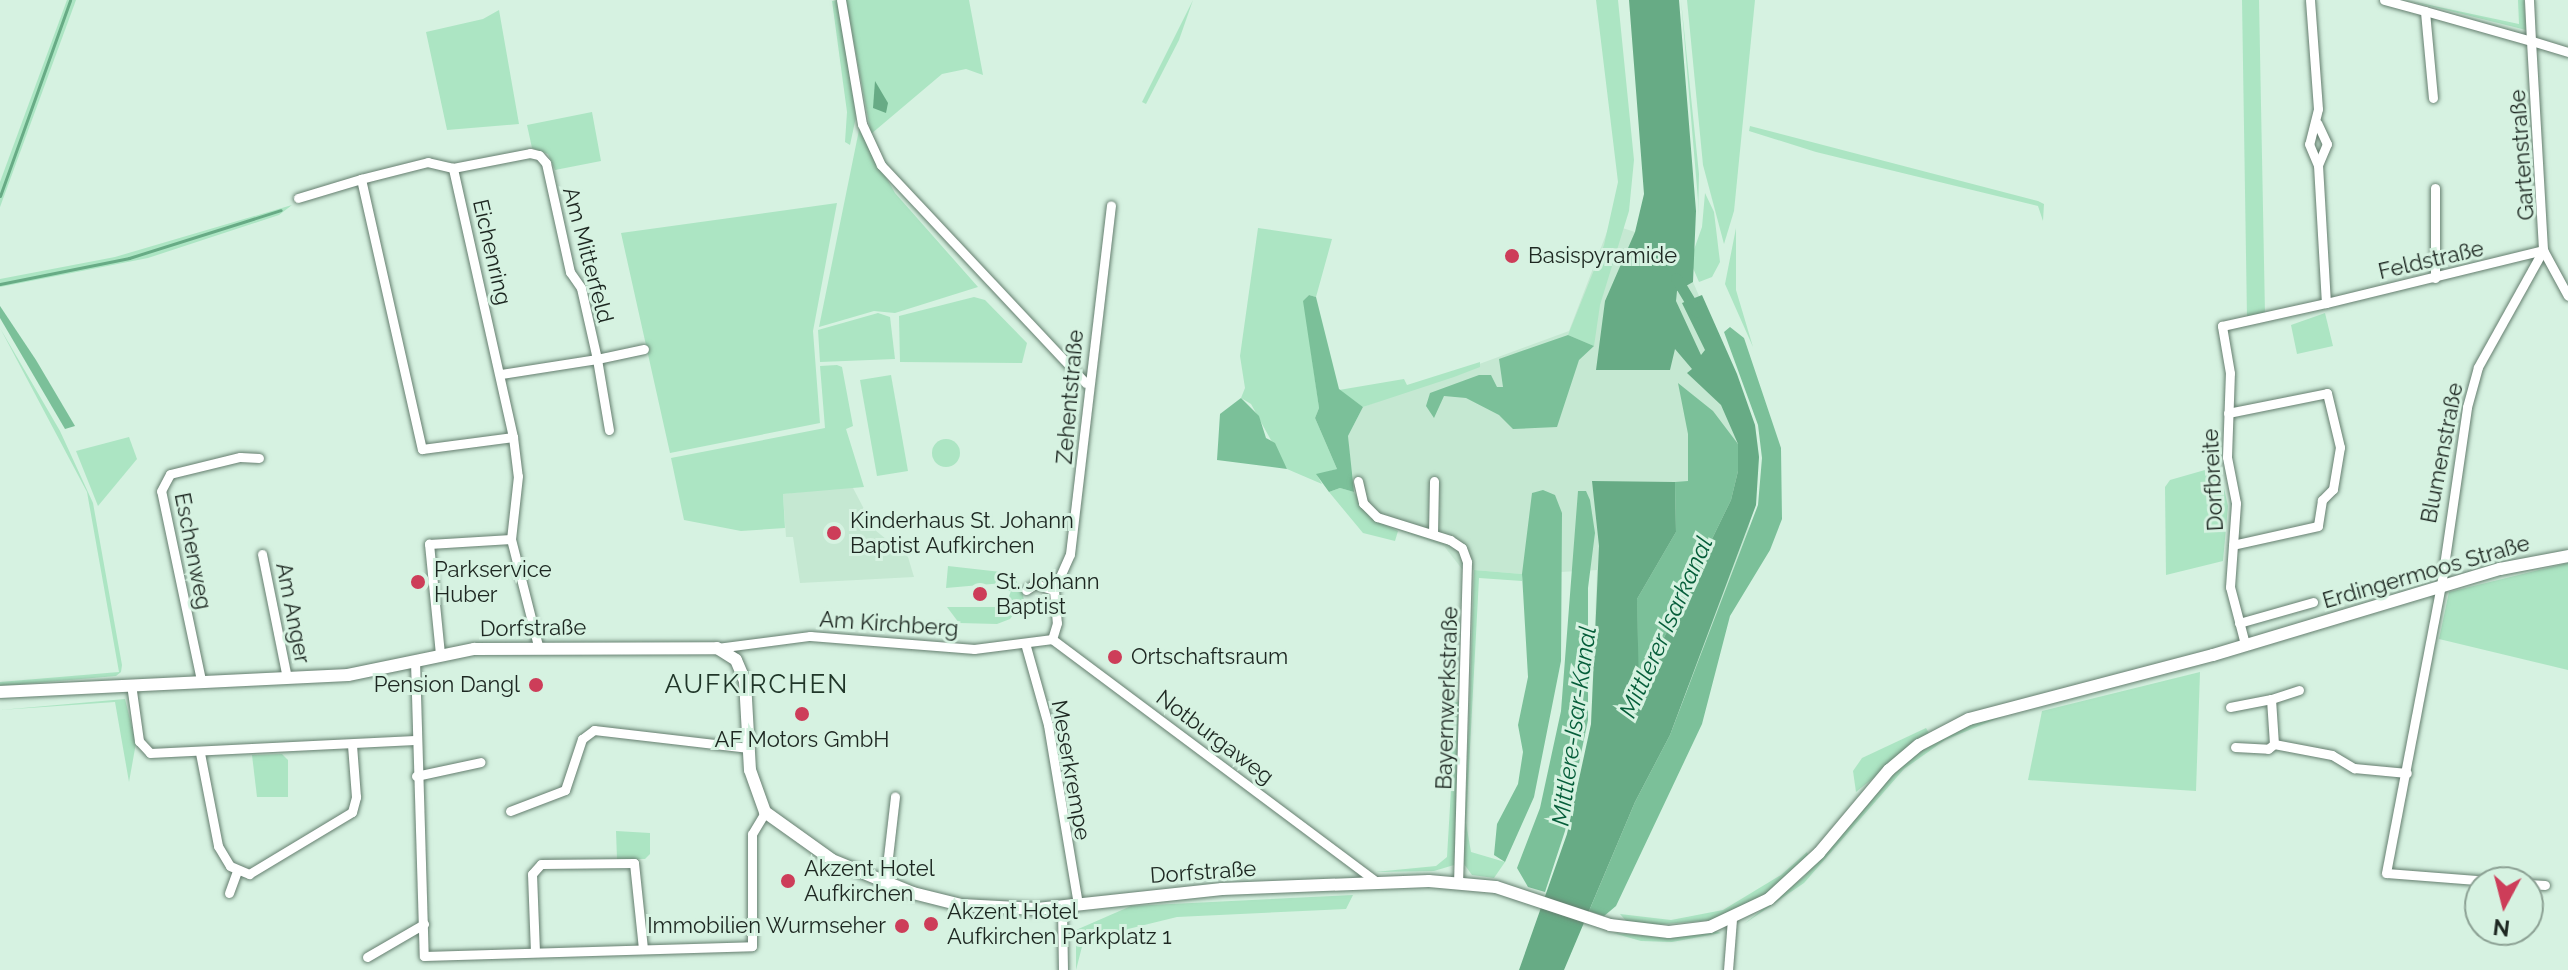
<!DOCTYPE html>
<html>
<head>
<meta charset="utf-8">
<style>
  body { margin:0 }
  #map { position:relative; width:2568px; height:970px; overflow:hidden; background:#d6f2e1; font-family:Raleway,sans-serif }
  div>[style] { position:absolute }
  .built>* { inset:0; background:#c5e8d2 }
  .green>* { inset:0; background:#ace5c3 }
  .round { border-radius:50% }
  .forest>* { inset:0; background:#7bc099 }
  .water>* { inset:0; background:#67ab85 }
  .stream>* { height:3px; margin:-1.5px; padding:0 1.5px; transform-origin:1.5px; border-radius:1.5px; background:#67ab85 }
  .canal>* { height:11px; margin:-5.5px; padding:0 5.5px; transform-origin:5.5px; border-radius:5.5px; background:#67ab85 }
  .roads { filter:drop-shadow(0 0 2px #657e6f) drop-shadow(0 0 2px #657e6f) }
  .minor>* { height:9px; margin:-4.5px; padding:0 4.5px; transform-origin:4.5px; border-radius:4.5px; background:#fff }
  .tertiary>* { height:12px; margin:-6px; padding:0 6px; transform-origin:6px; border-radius:6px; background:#fff }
  .dots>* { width:22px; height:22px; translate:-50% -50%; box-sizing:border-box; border:4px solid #d6f2e1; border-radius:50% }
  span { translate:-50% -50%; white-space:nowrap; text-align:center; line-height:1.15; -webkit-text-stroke:6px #d6f2e1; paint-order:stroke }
  .street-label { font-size:22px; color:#1d2721 }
  .poi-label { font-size:22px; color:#1d2721 }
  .left { translate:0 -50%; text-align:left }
  .right { translate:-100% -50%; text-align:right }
  .water-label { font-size:24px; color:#055d39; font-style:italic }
  .quarter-label { font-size:26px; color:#203629; letter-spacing:2px }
  .north { position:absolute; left:2464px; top:866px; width:80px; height:80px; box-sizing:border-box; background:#d6f2e1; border:2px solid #8ca194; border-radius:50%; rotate:187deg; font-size:22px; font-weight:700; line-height:32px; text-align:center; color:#1d2721 }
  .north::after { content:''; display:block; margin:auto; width:28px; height:36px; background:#cd3d59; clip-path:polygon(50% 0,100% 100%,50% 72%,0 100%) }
</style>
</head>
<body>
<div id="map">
  <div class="built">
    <i style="clip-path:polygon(1610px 224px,1635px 232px,1690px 261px,1693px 282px,1755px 425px,1759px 457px,1747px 541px,1691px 684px,1591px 724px,1597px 570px,1522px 574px,1462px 569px,1444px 546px,1378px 523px,1364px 512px,1351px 481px,1348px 436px,1363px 407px,1569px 331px)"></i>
    <i style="clip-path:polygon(852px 486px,875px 530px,908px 557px,914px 577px,800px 583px,793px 537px,786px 537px,783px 494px)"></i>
  </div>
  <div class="green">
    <i style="clip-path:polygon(67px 0,76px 0,0 207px,0 182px)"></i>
    <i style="clip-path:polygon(838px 0,856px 117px,850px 145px,845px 142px,847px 112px,832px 1px)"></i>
    <i style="clip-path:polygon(846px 0,969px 0,983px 75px,966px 69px,942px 74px,871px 134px)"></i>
    <i style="clip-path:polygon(1193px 0,1179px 40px,1146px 104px,1142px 102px)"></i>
    <i style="clip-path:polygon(1596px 0,1618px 0,1634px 160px,1629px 211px,1600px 305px,1594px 346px,1568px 335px,1604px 245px,1618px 182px)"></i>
    <i style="clip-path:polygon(1681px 0,1699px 174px,1698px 216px,1698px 200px)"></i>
    <i style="clip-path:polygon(1687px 0,1755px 0,1734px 211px,1724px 244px,1703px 165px)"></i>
    <i style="clip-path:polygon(2242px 0,2259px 0,2265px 314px,2247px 318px)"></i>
    <i style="clip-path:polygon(2406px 0,2519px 24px,2518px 0,2524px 0,2526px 30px)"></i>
    <i style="clip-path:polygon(499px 10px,519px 124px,447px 130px,426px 32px,483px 19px)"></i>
    <i style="clip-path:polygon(592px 112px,601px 161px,555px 170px,548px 154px,532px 148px,527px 125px)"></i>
    <i style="clip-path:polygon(1750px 126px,2038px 201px,2044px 204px,2043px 221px,2038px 206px,1816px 152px,1749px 131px)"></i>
    <i style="clip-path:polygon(859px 130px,895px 193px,978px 287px,895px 313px,874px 311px,819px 327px)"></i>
    <i style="clip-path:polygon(1705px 193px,1714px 212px,1720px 262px,1712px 277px,1699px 282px,1690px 261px,1702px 227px)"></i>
    <i style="clip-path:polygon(837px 203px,813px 331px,820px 423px,670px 453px,621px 233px)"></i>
    <i style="clip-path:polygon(292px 205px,279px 215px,148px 258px,0 287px,0 279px,115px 257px)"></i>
    <i style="clip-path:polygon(1258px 228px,1332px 239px,1316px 297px,1309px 295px,1304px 301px,1319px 408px,1315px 418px,1337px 469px,1317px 475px,1322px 484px,1287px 469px,1251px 404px,1241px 398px,1245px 388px,1240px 356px)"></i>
    <i style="clip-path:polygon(1736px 228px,1736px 290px,1753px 347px,1725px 284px)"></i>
    <i style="clip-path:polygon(974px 297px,985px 300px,1027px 343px,1022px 363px,900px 362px,899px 316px)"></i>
    <i style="clip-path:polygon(878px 313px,890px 317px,895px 359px,820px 362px,818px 330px)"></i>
    <i style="clip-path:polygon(2325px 313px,2333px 346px,2297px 354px,2291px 325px)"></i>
    <i style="clip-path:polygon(0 328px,60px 431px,93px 503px,122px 665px,121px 672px,116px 676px,0 686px,0 682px,119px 672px,87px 492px)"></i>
    <i style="clip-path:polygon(1480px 362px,1480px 367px,1454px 377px,1363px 407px,1339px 390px,1404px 379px,1407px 385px)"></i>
    <i style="clip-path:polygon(837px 365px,842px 367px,853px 426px,846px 429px,864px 487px,783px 494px,785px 528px,741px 531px,684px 520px,671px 458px,825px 428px,820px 366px)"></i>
    <i style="clip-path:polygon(891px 375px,908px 471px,877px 476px,860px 380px)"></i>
    <i style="clip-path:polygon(129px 437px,137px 459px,98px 506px,76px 451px)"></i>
    <i class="round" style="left:932px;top:439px;width:28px;height:28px"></i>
    <i style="clip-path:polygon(2219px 466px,2228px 506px,2223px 561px,2166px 575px,2165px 487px,2170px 480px)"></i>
    <i style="clip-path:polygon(1340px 488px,1354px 492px,1370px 518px,1398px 531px,1395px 541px,1363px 533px,1329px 492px)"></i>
    <i style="clip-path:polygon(2568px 563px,2568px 670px,2439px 639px,2449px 592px)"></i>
    <i style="clip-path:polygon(948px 566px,1010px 573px,1022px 588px,1024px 601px,1010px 619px,997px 624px,959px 623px,947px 607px,1005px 607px,1011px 591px,1004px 590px,1003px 583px,946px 588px)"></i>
    <i style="clip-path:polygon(1474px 570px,1522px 574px,1522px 581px,1479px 578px,1466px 823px,1471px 852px,1505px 862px,1494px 878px,1472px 875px,1464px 864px)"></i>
    <i style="clip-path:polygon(2200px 672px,2196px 791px,2028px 780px,2042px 711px)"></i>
    <i style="clip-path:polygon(125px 699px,136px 743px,129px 782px,115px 702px,0 710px)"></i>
    <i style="clip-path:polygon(1460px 701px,1454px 865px,1434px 871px,1375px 872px,1436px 866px,1447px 857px,1452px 772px,1447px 705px)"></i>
    <i style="clip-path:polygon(2008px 714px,1945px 740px,1904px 769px,1804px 883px,1744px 924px,1805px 876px,1876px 790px,1918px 753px,1971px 723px)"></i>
    <i style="clip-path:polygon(1926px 728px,1929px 733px,1856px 792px,1853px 771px,1862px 758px)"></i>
    <i style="clip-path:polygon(282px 754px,288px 760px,288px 797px,257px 797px,252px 755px)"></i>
    <i style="clip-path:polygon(616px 831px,650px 833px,650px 854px,645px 859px,617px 859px)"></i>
    <i style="clip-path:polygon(1807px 852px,1809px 857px,1762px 897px,1712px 920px,1654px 925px,1627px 922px,1620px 914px,1671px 920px,1723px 910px,1781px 875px)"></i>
    <i style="clip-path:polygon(1353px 895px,1346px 909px,1177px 917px,1128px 929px,1093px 945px,1085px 935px,1076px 970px,1076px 930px,1131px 906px)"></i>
    <i style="clip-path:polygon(1715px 931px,1721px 933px,1672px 942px,1641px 941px,1613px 933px,1668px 938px)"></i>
  </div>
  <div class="forest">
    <i style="clip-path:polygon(1309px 295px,1316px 297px,1339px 389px,1363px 407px,1348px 436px,1354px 492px,1340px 488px,1329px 492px,1316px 474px,1337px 469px,1315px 418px,1319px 408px,1303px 301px)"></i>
    <i style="clip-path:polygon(0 306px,36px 360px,75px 426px,65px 429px,0 318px)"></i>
    <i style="clip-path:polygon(1730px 327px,1744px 338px,1781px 448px,1782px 519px,1770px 550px,1730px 616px,1702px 724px,1616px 906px,1604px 916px,1589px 911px,1635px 802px,1670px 735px,1758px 505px,1762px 458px,1758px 425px,1724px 332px)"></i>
    <i style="clip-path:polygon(1568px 335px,1594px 346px,1579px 360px,1557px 427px,1513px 429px,1499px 415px,1466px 398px,1444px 396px,1434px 418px,1426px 406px,1430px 393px,1479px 375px,1491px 375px,1497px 387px,1503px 387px,1499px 359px)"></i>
    <i style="clip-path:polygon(1678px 383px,1713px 411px,1738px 444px,1738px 471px,1731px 500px,1638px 691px,1637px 599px,1676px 532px,1675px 482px,1688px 481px,1688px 434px)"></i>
    <i style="clip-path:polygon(1241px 398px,1259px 416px,1266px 438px,1275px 443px,1287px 469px,1217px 460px,1220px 414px)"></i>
    <i style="clip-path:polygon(1543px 490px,1555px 495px,1562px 513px,1561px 661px,1534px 797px,1505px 862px,1494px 855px,1497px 824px,1518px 784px,1523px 752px,1518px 725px,1528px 677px,1522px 574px,1532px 493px)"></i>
    <i style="clip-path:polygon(1578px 491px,1586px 491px,1590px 500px,1595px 533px,1588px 588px,1588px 720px,1565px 831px,1545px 892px,1528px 887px,1517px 868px,1540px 808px,1561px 711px)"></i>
  </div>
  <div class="water">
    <i style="clip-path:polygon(1629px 0,1679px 0,1696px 211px,1693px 282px,1677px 291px,1676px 301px,1701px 355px,1705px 350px,1682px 303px,1702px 295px,1737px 374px,1755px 425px,1759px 457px,1756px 505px,1670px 735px,1635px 802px,1564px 970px,1519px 970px,1567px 834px,1591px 724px,1599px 546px,1592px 481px,1675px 482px,1676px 532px,1637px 599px,1639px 689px,1731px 500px,1738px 471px,1738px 444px,1721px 405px,1687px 373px,1692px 369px,1675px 349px,1670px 370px,1596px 370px,1605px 301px,1635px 232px,1644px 194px)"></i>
    <i style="clip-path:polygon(875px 81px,888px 103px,886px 113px,873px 108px)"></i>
  </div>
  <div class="stream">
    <i style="left:0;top:196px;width:208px;rotate:-70.3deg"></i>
    <i style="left:0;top:284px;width:132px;rotate:-11.4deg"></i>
    <i style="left:129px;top:258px;width:159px;rotate:-17.5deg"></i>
  </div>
  <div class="canal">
    <i style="left:1676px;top:278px;width:39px;rotate:59deg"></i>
  </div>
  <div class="roads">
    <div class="minor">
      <i style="left:841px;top:0;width:126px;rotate:80.4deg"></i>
      <i style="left:862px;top:124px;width:45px;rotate:65.1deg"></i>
      <i style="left:881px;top:165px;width:299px;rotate:46.8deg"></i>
      <i style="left:2310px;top:0;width:109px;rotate:85.8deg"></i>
      <i style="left:2318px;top:109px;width:36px;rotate:104deg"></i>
      <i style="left:2309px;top:144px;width:23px;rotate:67deg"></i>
      <i style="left:2318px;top:165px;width:23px;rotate:-67deg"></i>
      <i style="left:2327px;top:144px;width:23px;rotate:-115deg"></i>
      <i style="left:2384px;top:0;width:42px;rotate:15deg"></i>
      <i style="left:2568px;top:52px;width:39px;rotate:-163deg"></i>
      <i style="left:2531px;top:41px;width:209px;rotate:86.7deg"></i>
      <i style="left:2543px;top:250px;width:52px;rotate:61.5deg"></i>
      <i style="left:2433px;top:98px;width:87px;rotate:-95.3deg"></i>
      <i style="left:2425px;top:11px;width:110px;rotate:15.8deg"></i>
      <i style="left:2531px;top:41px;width:41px;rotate:-92.8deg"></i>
      <i style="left:2318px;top:165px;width:138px;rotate:86.7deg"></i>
      <i style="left:2326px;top:303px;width:223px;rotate:-13.7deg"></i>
      <i style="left:453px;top:168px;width:78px;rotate:-11deg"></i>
      <i style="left:530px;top:153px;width:9px;rotate:13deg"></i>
      <i style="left:539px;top:155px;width:11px;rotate:49deg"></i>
      <i style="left:546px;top:163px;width:112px;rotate:77.6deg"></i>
      <i style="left:570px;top:272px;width:19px;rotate:55deg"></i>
      <i style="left:581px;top:288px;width:73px;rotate:77.3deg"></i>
      <i style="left:597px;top:359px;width:97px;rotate:171.1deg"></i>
      <i style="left:298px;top:198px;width:66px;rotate:-16.8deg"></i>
      <i style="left:2435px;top:278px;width:90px;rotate:-90deg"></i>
      <i style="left:2228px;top:413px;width:101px;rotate:-11.4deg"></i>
      <i style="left:2327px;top:393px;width:56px;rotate:76.5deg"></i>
      <i style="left:2340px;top:447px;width:43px;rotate:99.5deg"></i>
      <i style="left:2333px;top:489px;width:16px;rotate:135deg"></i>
      <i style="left:2322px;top:500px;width:26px;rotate:99deg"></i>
      <i style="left:2318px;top:526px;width:87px;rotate:167.4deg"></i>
      <i style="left:609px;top:430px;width:72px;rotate:-99.6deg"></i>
      <i style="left:597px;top:359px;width:48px;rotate:-12deg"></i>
      <i style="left:513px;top:437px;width:276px;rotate:-102.6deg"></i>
      <i style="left:453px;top:168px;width:26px;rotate:-167deg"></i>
      <i style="left:428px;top:162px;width:69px;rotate:165.8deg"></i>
      <i style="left:361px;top:179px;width:277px;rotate:77.3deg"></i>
      <i style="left:422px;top:449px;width:92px;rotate:-7.5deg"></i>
      <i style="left:513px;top:437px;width:39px;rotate:83deg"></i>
      <i style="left:518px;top:476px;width:63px;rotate:96.3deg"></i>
      <i style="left:511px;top:539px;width:110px;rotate:75.8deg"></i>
      <i style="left:1358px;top:481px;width:23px;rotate:77deg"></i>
      <i style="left:1363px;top:503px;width:20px;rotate:45deg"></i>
      <i style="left:1377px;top:517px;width:77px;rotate:17.5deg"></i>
      <i style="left:1450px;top:540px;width:14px;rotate:34deg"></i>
      <i style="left:1462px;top:548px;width:15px;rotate:70deg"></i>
      <i style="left:1467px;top:562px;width:321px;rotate:91.6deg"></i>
      <i style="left:1433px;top:534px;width:53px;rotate:-88.9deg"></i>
      <i style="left:262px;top:554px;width:126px;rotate:78.6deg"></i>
      <i style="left:1026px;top:590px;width:11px;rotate:-34deg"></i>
      <i style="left:1035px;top:584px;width:20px;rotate:18deg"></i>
      <i style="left:1054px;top:590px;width:33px;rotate:85deg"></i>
      <i style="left:1057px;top:623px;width:17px;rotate:107deg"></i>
      <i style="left:1054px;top:590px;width:39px;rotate:-66deg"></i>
      <i style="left:1070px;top:554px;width:351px;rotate:-83.3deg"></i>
      <i style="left:2239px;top:623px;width:77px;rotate:-15.8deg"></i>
      <i style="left:1025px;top:643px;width:85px;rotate:74.3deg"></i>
      <i style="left:1048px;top:725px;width:182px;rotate:80.5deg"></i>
      <i style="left:2245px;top:644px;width:59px;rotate:-104.7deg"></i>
      <i style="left:2230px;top:587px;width:84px;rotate:-85.9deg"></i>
      <i style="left:2236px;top:503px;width:47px;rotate:-101.1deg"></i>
      <i style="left:2227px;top:457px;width:84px;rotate:-88deg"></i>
      <i style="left:2230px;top:373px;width:48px;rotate:-99.7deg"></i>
      <i style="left:2222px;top:326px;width:107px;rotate:-12.5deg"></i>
      <i style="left:717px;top:648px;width:94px;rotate:-7.4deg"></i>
      <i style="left:810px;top:636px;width:165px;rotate:4.5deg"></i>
      <i style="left:974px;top:649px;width:79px;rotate:-7.3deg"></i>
      <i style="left:1052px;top:639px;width:407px;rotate:36.8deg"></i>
      <i style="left:440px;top:654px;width:111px;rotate:-95.7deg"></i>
      <i style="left:429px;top:544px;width:82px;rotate:-3.5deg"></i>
      <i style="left:415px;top:661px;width:295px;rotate:88.3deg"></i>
      <i style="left:424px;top:956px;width:328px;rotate:-1.7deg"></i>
      <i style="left:752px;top:946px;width:112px;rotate:-90deg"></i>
      <i style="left:752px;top:834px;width:26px;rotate:-59deg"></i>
      <i style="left:201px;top:680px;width:193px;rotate:-101.9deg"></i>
      <i style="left:161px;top:491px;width:19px;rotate:-62deg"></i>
      <i style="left:170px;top:474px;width:72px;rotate:-13.7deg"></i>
      <i style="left:240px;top:457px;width:19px;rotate:3deg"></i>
      <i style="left:131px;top:684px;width:58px;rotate:82deg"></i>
      <i style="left:139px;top:741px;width:16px;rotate:47deg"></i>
      <i style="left:150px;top:753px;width:265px;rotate:-2.8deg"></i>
      <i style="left:2299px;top:690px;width:29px;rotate:162deg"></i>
      <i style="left:2271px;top:699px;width:45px;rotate:86.2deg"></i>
      <i style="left:2274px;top:744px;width:59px;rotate:10.7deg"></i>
      <i style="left:2332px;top:755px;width:26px;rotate:31deg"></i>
      <i style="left:2354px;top:768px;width:53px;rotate:5.4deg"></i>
      <i style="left:2230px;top:707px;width:42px;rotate:-11deg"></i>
      <i style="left:2235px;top:747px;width:33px;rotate:3deg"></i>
      <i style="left:2268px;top:749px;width:8px;rotate:-40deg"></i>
      <i style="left:200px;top:753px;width:95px;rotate:79deg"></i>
      <i style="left:218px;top:846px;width:23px;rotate:59deg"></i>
      <i style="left:230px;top:866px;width:21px;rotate:23deg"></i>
      <i style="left:249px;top:874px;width:120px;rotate:-31deg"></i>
      <i style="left:352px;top:812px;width:16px;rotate:-75deg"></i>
      <i style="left:356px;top:797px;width:52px;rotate:-94.4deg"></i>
      <i style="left:416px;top:776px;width:66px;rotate:-12.2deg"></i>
      <i style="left:510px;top:811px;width:59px;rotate:-20.9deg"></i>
      <i style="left:565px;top:790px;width:54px;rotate:-71.6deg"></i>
      <i style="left:582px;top:739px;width:15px;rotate:-37deg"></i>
      <i style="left:594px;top:730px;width:156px;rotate:6.6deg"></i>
      <i style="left:2502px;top:882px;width:116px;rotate:-175.6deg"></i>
      <i style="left:2386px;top:873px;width:292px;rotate:-79.2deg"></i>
      <i style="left:2441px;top:586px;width:181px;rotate:-81.7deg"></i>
      <i style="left:2467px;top:407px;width:41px;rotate:-74.6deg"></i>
      <i style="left:2478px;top:367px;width:134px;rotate:-60.9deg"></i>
      <i style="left:885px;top:883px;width:87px;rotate:-83.4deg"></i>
      <i style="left:2528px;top:884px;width:17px;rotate:3deg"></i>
      <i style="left:229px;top:893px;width:23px;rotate:-70deg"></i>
      <i style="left:1062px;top:907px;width:63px;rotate:89.1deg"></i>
      <i style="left:535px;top:952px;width:78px;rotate:-92.2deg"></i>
      <i style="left:532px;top:874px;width:13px;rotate:-48deg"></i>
      <i style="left:541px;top:864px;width:93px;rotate:-0.6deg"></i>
      <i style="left:634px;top:863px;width:85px;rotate:84deg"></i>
      <i style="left:367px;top:957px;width:66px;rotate:-30.1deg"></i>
      <i style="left:1728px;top:970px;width:51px;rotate:-85.5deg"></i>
    </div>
    <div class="tertiary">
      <i style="left:0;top:692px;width:348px;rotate:-2.8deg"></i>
      <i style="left:348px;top:675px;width:129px;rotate:-11.7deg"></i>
      <i style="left:474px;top:649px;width:243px;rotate:-0.2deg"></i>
      <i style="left:717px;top:648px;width:22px;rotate:32deg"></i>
      <i style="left:736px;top:660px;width:23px;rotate:67deg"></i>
      <i style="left:745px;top:681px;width:89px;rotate:86.8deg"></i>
      <i style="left:750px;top:770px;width:45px;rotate:70.3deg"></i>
      <i style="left:765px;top:812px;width:82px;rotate:35.6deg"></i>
      <i style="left:832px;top:860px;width:87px;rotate:22.2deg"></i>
      <i style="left:913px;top:893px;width:49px;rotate:14deg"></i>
      <i style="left:961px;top:905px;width:76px;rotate:3deg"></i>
      <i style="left:1037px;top:909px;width:186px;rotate:-6.2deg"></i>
      <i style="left:1222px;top:889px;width:207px;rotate:-2.2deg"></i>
      <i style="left:1429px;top:881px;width:67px;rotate:5.1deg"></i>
      <i style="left:1496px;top:887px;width:120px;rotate:18.4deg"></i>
      <i style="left:1610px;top:925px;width:59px;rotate:6.8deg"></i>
      <i style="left:1669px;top:932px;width:41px;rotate:-7deg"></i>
      <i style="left:1710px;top:927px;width:65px;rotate:-25.4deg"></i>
      <i style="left:1769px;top:899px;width:68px;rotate:-42.6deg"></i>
      <i style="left:1819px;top:853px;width:109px;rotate:-49.9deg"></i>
      <i style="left:1889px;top:770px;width:39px;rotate:-40deg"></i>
      <i style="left:1919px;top:745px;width:56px;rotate:-27.5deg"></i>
      <i style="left:1969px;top:719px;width:252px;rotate:-14.7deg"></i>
      <i style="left:2213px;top:655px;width:300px;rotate:-16.7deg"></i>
      <i style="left:2500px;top:569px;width:69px;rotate:-10.8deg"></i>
    </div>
  </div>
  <div class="dots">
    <i style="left:1512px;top:256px;background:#cd3d59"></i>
    <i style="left:834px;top:533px;background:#cd3d59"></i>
    <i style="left:418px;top:582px;background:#cd3d59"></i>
    <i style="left:980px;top:594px;background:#cd3d59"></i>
    <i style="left:1115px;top:657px;background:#cd3d59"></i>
    <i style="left:536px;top:685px;background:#cd3d59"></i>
    <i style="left:802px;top:714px;background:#cd3d59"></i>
    <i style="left:788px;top:881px;background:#cd3d59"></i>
    <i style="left:931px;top:924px;background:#cd3d59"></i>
    <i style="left:902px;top:926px;background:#cd3d59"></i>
  </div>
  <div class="street-label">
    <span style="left:2522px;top:155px;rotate:-94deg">Gartenstraße</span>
    <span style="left:492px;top:252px;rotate:77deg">Eichenring</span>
    <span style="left:588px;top:255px;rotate:75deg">Am Mitterfeld</span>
    <span style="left:2431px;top:260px;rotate:-13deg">Feldstraße</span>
    <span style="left:1070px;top:397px;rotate:-85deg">Zehentstraße</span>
    <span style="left:2442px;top:453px;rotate:-79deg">Blumenstraße</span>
    <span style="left:2213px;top:480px;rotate:-93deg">Dorfbreite</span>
    <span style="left:193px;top:551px;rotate:79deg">Eschenweg</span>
    <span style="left:2426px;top:572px;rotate:-16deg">Erdingermoos Straße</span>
    <span style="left:293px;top:613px;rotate:79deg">Am Anger</span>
    <span style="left:889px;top:624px;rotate:4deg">Am Kirchberg</span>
    <span style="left:533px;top:628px;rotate:-1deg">Dorfstraße</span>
    <span style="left:1447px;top:698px;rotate:-88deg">Bayernwerkstraße</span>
    <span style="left:1215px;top:737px;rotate:37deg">Notburgaweg</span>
    <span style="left:1071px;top:770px;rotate:80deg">Meserkrempe</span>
    <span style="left:1203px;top:872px;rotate:-4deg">Dorfstraße</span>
  </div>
  <div class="poi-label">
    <span class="left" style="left:1528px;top:256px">Basispyramide</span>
    <span class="left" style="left:850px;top:533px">Kinderhaus St. Johann<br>Baptist Aufkirchen</span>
    <span class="left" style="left:434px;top:582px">Parkservice<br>Huber</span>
    <span class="left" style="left:996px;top:594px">St. Johann<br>Baptist</span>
    <span class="left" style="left:1131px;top:657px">Ortschaftsraum</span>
    <span class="right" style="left:520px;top:685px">Pension Dangl</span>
    <span style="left:802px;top:740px">AF Motors GmbH</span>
    <span class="left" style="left:804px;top:881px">Akzent Hotel<br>Aufkirchen</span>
    <span class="left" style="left:947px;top:924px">Akzent Hotel<br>Aufkirchen Parkplatz 1</span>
    <span class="right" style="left:886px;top:926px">Immobilien Wurmseher</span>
  </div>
  <div class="water-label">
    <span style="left:1666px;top:627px;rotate:-66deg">Mittlerer Isarkanal</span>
    <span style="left:1574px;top:726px;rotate:-82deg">Mittlere-Isar-Kanal</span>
  </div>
  <div class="quarter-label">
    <span style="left:757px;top:685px">AUFKIRCHEN</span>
  </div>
  <div class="north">N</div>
</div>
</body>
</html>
